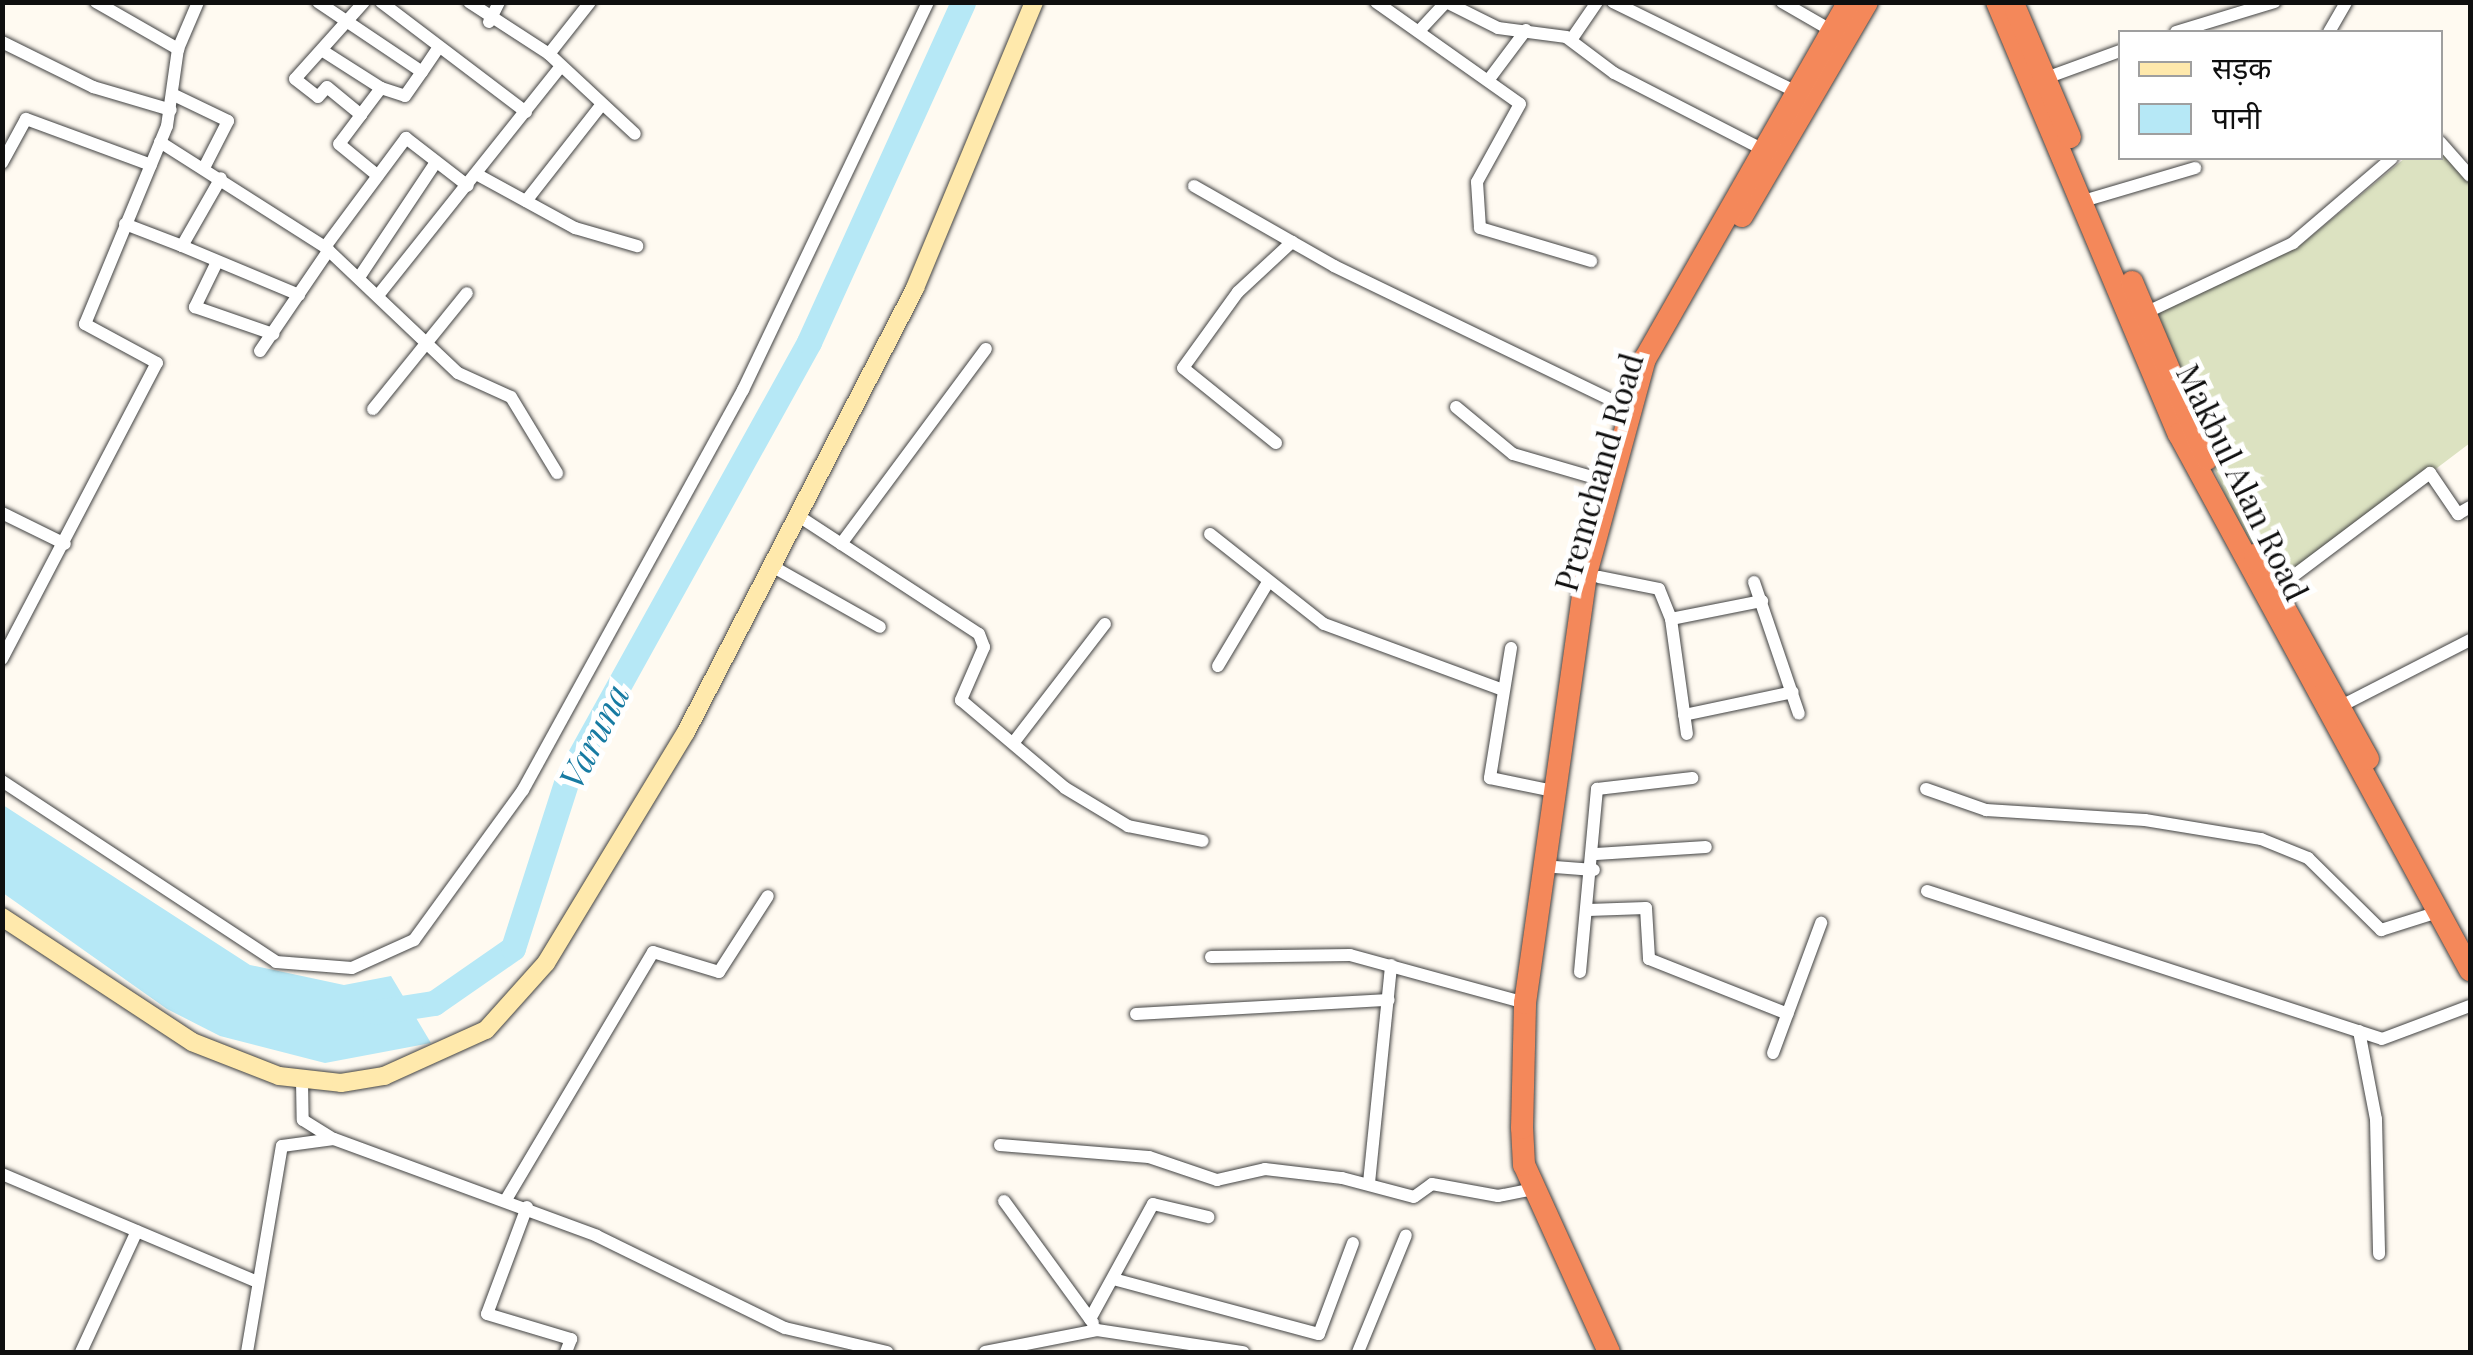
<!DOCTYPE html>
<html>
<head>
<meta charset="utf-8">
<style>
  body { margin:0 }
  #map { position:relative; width:2473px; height:1355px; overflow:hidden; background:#fffaf1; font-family:"Playfair Display","Noto Sans Devanagari",serif }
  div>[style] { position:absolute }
  .cemetery>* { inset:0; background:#dce2c1 }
  .water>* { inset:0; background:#b6e8f6 }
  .river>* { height:25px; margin:-12.5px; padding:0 12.5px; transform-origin:12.5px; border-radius:12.5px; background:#b6e8f6 }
  .roads { filter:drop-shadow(0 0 2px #424242) drop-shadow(0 0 2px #424242) }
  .street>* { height:12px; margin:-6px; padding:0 6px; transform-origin:6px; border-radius:6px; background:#fff }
  .secondary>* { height:18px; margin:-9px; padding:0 9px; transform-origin:9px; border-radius:9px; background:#ffe9ac }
  .highway>* { height:22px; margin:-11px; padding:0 11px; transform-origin:11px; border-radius:11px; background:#f4885a }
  span { translate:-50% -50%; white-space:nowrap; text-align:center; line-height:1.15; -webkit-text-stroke:10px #fff; paint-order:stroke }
  .street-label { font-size:32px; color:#0f0f0f }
  .water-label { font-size:35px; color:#177ba2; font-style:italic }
  .frame { position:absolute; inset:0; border:5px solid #0f0f0f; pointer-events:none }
  .legend { position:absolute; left:2118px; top:30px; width:325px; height:130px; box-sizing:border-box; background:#fff; border:2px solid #9f9f9f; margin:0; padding:12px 18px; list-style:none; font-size:30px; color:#0f0f0f }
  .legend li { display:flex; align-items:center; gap:20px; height:50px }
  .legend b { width:50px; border:2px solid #9f9f9f }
</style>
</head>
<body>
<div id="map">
  <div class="cemetery">
    <i style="clip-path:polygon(2441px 147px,2470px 182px,2470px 443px,2268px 596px,2149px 316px,2302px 244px,2405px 158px,2440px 158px)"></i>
  </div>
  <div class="water">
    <i style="clip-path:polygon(3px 805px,250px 965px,344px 985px,391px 976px,431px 1043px,325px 1063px,220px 1036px,167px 1009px,3px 893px)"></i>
  </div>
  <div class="river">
    <i style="left:375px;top:1012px;width:60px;rotate:-8.7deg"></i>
    <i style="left:434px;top:1003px;width:96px;rotate:-34.8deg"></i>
    <i style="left:513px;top:948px;width:180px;rotate:-72.2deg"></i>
    <i style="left:568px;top:777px;width:497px;rotate:-61deg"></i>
    <i style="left:809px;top:342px;width:373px;rotate:-65.6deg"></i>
  </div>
  <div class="roads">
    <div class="street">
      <i style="left:96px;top:2px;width:95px;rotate:29.8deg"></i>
      <i style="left:318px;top:2px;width:125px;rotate:33.9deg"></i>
      <i style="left:422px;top:72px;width:30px;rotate:-56deg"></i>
      <i style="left:364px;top:2px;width:103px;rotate:131.9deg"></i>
      <i style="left:295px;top:79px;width:29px;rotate:38deg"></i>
      <i style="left:318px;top:97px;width:13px;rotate:-48deg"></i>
      <i style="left:327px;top:87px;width:44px;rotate:39.5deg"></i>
      <i style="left:361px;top:115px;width:36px;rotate:127deg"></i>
      <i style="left:339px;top:144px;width:50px;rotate:39.4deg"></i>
      <i style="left:381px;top:2px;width:182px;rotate:37.2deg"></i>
      <i style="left:469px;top:2px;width:95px;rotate:33deg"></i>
      <i style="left:549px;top:54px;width:117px;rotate:42.9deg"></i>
      <i style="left:1376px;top:2px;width:176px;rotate:35.3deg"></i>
      <i style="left:1520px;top:104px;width:89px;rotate:118.9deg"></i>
      <i style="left:1477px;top:182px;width:46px;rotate:86.3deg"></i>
      <i style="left:1480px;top:228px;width:116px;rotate:16.6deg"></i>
      <i style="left:1613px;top:2px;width:207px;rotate:26.1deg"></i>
      <i style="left:1782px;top:2px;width:60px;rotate:30deg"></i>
      <i style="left:489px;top:22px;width:22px;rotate:-63deg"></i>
      <i style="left:1420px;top:30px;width:38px;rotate:-47deg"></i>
      <i style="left:1446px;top:2px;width:58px;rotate:26.6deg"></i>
      <i style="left:1498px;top:28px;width:69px;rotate:7.5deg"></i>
      <i style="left:1566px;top:37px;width:60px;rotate:36.9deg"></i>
      <i style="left:1614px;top:73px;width:169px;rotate:27.2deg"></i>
      <i style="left:2176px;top:32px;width:103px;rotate:-16.9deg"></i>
      <i style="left:2329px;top:32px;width:34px;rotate:-60deg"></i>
      <i style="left:1571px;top:40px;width:46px;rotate:-55.6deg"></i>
      <i style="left:2px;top:42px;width:102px;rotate:26.3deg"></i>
      <i style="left:93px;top:87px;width:81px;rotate:16.4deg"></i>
      <i style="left:323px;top:51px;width:69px;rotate:32.5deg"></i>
      <i style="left:381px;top:88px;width:34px;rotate:127deg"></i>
      <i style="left:549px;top:54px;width:66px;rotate:-51.7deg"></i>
      <i style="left:1490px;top:78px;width:60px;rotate:-53.1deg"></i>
      <i style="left:2043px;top:79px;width:82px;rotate:-20deg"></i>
      <i style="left:381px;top:88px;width:25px;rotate:18deg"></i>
      <i style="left:405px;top:96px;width:29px;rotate:-55deg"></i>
      <i style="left:174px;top:95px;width:60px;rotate:25.7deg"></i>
      <i style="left:228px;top:121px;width:53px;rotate:117.1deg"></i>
      <i style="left:160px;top:142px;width:196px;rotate:32.5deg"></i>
      <i style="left:325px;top:247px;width:183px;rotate:43.5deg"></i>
      <i style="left:458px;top:373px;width:58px;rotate:24.4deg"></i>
      <i style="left:511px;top:397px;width:89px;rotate:58.8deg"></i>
      <i style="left:2440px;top:142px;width:45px;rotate:48.6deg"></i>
      <i style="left:2px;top:163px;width:50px;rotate:-61.4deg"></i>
      <i style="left:26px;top:119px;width:133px;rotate:20.2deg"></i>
      <i style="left:478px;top:175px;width:111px;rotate:28.7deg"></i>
      <i style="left:575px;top:228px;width:65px;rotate:16.2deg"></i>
      <i style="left:1194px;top:186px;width:161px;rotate:29.7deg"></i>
      <i style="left:1334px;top:266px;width:329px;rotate:25.8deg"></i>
      <i style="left:526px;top:201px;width:123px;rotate:-51.9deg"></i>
      <i style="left:2083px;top:201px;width:117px;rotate:-16.4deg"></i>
      <i style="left:125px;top:224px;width:61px;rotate:21.1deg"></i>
      <i style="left:182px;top:246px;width:78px;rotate:-60.2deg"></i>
      <i style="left:182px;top:246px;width:127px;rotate:22.7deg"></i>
      <i style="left:325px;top:247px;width:136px;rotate:-53.4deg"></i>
      <i style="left:406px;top:138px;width:78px;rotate:37.7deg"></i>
      <i style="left:215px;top:266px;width:46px;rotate:116deg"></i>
      <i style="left:195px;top:307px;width:83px;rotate:19.1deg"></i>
      <i style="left:360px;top:276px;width:137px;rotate:-56.3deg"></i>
      <i style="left:380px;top:293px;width:290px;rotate:-51.4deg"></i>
      <i style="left:2145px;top:313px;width:164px;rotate:-25.3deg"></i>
      <i style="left:2293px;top:243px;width:130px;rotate:-40.6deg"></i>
      <i style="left:260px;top:351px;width:122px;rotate:-55.7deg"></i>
      <i style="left:1456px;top:407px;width:74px;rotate:39.5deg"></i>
      <i style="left:1513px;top:454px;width:100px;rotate:16.3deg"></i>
      <i style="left:373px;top:409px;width:149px;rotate:-51deg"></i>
      <i style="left:1276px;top:443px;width:119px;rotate:-141.1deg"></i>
      <i style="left:1183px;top:368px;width:94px;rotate:-54.1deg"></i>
      <i style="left:1238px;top:292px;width:74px;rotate:-42.8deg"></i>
      <i style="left:2px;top:513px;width:70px;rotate:26.2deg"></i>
      <i style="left:797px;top:515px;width:217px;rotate:33.2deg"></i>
      <i style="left:979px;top:634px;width:14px;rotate:69deg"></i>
      <i style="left:984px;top:647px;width:58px;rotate:113.5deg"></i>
      <i style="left:961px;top:700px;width:136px;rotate:40.2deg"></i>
      <i style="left:1065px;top:788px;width:74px;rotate:31.1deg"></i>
      <i style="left:1128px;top:826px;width:76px;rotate:11.3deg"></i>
      <i style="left:1210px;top:534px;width:145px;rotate:38.3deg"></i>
      <i style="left:1324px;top:624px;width:191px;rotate:20.2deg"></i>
      <i style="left:841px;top:544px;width:243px;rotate:-53.4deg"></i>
      <i style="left:770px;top:565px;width:126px;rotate:29.4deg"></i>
      <i style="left:1599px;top:577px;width:61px;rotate:11.3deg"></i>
      <i style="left:1659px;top:589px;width:32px;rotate:68deg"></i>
      <i style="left:1671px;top:619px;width:93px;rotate:-11.2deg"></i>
      <i style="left:1754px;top:582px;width:139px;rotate:71.2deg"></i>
      <i style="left:2272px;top:592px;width:198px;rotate:-37deg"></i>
      <i style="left:2430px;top:473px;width:50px;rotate:55.7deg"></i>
      <i style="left:2458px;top:514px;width:14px;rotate:-30deg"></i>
      <i style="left:1671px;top:619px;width:116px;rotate:82.1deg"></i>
      <i style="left:1511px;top:648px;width:132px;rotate:99.2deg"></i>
      <i style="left:1490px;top:778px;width:64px;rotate:11.7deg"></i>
      <i style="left:2px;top:659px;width:334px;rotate:-62.4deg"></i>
      <i style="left:157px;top:363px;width:82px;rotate:-151.6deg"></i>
      <i style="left:85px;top:324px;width:214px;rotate:-67.5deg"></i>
      <i style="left:167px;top:126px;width:78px;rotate:-81.9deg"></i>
      <i style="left:178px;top:49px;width:51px;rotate:-66.9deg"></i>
      <i style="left:1218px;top:666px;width:98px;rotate:-59.2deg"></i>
      <i style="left:2339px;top:707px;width:147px;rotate:-27.1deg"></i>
      <i style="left:1684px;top:715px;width:111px;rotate:-11.9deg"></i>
      <i style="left:1014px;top:742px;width:149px;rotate:-52.4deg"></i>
      <i style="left:2px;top:781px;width:328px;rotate:33.4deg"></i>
      <i style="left:276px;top:962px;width:76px;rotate:4.5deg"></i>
      <i style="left:352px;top:968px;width:68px;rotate:-24.3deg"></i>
      <i style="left:414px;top:940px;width:185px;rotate:-54deg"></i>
      <i style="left:523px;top:790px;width:457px;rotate:-61.2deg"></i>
      <i style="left:743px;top:390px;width:430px;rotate:-64.5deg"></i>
      <i style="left:1926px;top:789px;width:64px;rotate:19.3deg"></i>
      <i style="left:1986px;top:810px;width:159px;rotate:3.6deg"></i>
      <i style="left:2145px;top:820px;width:118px;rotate:9.3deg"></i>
      <i style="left:2261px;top:839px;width:51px;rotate:22deg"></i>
      <i style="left:2308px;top:858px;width:103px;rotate:44.6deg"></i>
      <i style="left:2381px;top:930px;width:57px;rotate:-17.5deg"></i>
      <i style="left:1596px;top:854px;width:110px;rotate:-3.6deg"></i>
      <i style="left:1542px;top:866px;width:52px;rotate:4.4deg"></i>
      <i style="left:1927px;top:891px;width:478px;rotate:18deg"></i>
      <i style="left:2382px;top:1039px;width:94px;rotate:-20.6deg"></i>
      <i style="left:1588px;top:910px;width:58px;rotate:-2deg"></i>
      <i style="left:1646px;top:908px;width:51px;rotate:86.6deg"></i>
      <i style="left:1649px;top:959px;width:149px;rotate:21.6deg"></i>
      <i style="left:1211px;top:957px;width:139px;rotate:-0.8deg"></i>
      <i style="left:1350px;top:955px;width:181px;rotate:15.3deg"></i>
      <i style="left:1580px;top:972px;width:184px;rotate:-84.7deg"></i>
      <i style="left:1597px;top:789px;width:96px;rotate:-6.6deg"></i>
      <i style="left:1136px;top:1014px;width:253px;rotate:-3.2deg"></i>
      <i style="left:2359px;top:1031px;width:90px;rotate:79.1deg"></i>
      <i style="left:2376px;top:1119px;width:135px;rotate:88.7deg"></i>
      <i style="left:1773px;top:1053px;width:139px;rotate:-69.7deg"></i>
      <i style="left:302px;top:1081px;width:39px;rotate:89deg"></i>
      <i style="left:303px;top:1120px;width:36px;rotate:32deg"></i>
      <i style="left:1000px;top:1145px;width:149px;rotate:4.6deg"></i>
      <i style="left:1149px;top:1157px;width:72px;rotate:18.7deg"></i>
      <i style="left:1217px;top:1180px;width:49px;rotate:-12.9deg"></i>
      <i style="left:1265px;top:1169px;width:78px;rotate:6.7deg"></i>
      <i style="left:1342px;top:1178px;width:74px;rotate:14.8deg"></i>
      <i style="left:1414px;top:1197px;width:22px;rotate:-36deg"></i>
      <i style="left:1432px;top:1184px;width:67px;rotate:10.3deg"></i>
      <i style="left:1498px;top:1196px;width:37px;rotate:-11deg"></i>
      <i style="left:2px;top:1174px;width:278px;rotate:22.9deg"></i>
      <i style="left:1369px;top:1183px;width:219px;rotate:-84.2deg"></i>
      <i style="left:507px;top:1198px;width:286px;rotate:-59.3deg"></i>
      <i style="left:653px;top:952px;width:69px;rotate:16.9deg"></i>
      <i style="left:719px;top:972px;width:90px;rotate:-57.2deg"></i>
      <i style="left:1004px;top:1201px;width:151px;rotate:53.9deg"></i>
      <i style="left:527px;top:1207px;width:114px;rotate:110.5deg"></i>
      <i style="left:487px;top:1314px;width:88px;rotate:16.6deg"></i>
      <i style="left:571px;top:1339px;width:14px;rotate:111deg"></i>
      <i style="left:1117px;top:1280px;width:209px;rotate:15deg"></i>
      <i style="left:1319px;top:1334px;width:97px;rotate:-69.5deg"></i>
      <i style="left:1090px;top:1319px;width:131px;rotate:-61.3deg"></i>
      <i style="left:1153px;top:1204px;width:57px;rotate:13.3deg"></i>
      <i style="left:81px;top:1352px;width:133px;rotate:-65.2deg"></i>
      <i style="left:247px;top:1352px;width:209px;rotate:-80.4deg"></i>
      <i style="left:282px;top:1146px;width:52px;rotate:-7.7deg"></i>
      <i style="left:334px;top:1139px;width:280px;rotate:20.2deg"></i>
      <i style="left:597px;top:1236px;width:209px;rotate:26.1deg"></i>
      <i style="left:785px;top:1328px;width:105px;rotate:13.2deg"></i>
      <i style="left:985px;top:1352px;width:114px;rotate:-11.1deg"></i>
      <i style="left:1097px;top:1330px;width:148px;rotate:8.6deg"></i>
      <i style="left:1358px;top:1352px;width:126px;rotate:-67.7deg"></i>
    </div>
    <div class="secondary">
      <i style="left:2px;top:917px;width:227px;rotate:33.3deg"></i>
      <i style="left:192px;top:1042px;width:93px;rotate:21.3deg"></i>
      <i style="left:279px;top:1076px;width:62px;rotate:6.4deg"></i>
      <i style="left:341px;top:1083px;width:44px;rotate:-9.2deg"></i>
      <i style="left:384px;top:1076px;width:112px;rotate:-24.3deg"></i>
      <i style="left:486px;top:1030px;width:90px;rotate:-48.2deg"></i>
      <i style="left:546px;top:963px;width:270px;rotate:-58.8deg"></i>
      <i style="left:686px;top:732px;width:500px;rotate:-62.7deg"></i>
      <i style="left:915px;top:288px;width:310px;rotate:-67.4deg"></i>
    </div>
    <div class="highway">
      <i style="left:1997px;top:2px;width:469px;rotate:67.2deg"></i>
      <i style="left:2179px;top:434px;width:610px;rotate:61.5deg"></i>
      <i style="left:2016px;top:10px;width:138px;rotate:67deg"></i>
      <i style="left:1742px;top:216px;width:248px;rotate:-59.7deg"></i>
      <i style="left:2132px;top:282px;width:192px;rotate:67deg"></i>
      <i style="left:2255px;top:555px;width:233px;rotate:61deg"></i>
      <i style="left:1609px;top:1352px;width:205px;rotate:-114.4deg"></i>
      <i style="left:1524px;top:1165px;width:37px;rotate:-93deg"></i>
      <i style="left:1522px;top:1128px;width:125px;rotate:-88.6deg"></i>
      <i style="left:1525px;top:1003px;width:433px;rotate:-81.9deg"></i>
      <i style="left:1586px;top:574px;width:223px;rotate:-74.7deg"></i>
      <i style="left:1645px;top:359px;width:411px;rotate:-60.3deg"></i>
    </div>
  </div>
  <div class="street-label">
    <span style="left:1598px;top:472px;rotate:-74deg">Premchand Road</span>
    <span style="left:2243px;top:482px;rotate:64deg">Makbul Alan Road</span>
  </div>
  <div class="water-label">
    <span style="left:593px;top:736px;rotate:-63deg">Varuna</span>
  </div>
  <div class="frame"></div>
  <ul class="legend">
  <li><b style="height:12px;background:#ffe9ac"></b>सड़क</li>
  <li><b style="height:28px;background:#b6e8f6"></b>पानी</li>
  </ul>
</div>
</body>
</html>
